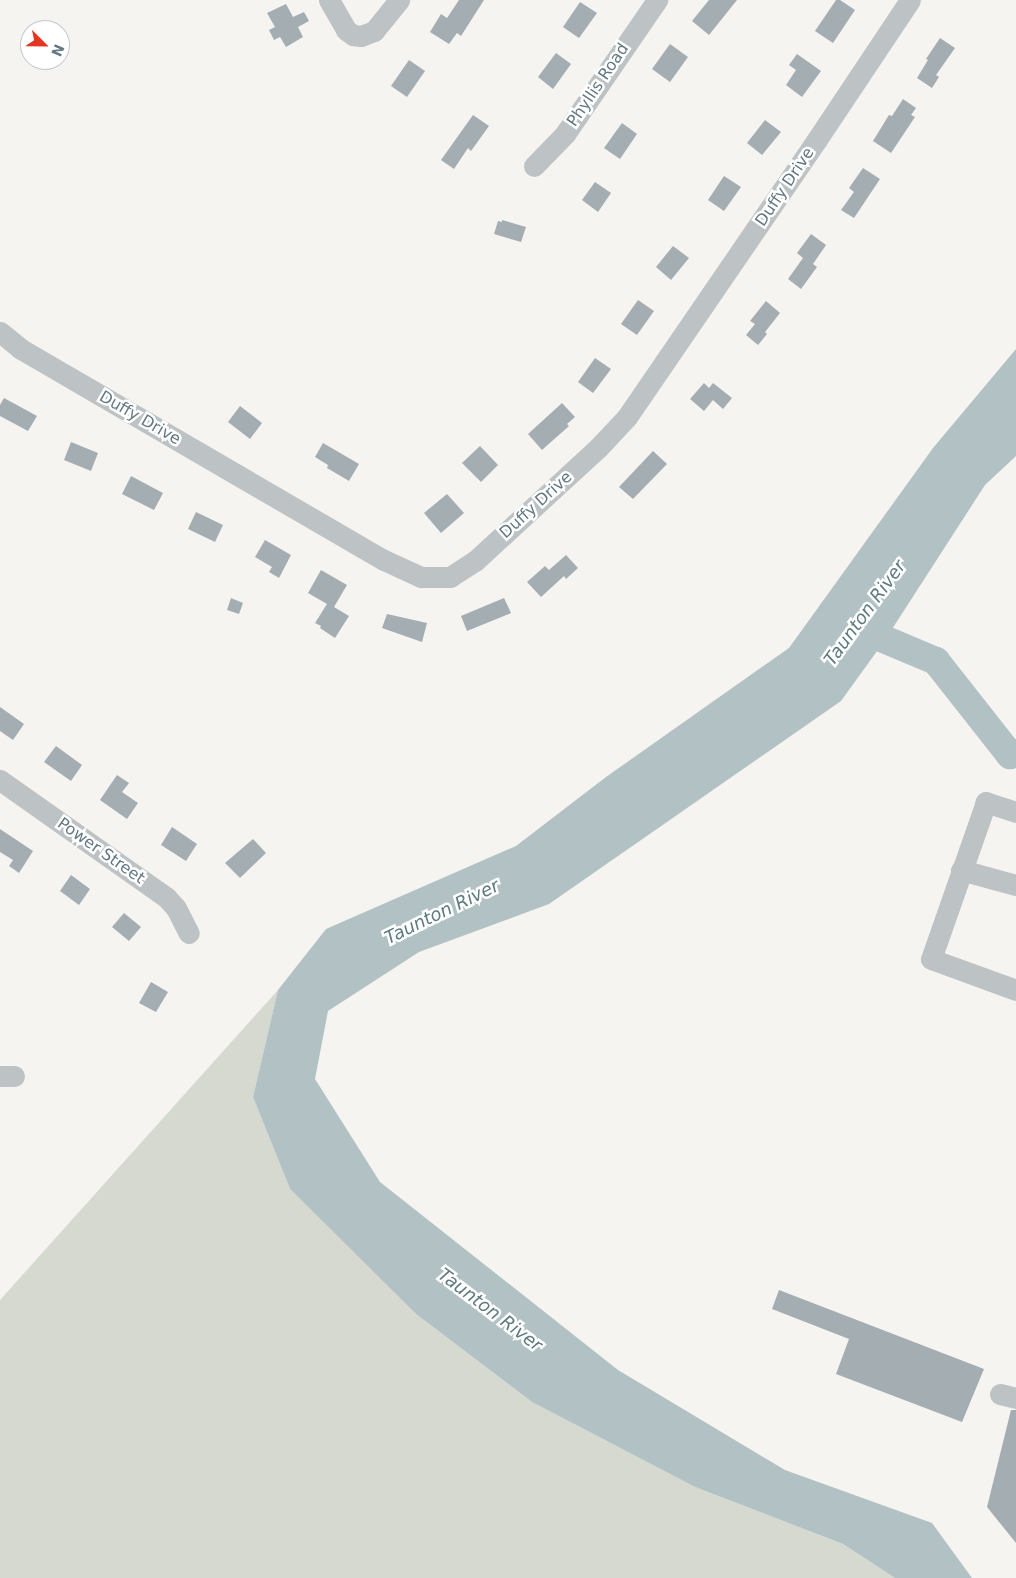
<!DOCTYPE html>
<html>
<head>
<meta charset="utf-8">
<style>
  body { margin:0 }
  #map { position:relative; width:1016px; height:1578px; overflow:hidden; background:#f5f4f0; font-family:"DejaVu Sans",sans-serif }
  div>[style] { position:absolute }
  .green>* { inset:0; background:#d5d9d0 }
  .water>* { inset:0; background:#b2c2c4 }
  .river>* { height:28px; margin:-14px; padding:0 14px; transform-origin:14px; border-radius:14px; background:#b2c2c4 }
  .building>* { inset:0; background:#a3adb2 }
  .minor>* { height:21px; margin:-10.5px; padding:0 10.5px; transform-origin:10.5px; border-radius:10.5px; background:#bdc2c5 }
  span { translate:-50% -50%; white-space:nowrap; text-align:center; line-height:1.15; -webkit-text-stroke:5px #fff; paint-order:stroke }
  .street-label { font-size:16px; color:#637882 }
  .water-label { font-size:18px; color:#5f7b7f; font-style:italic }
  .north { position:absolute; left:20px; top:20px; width:50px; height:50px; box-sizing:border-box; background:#fff; border:1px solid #c1c9cd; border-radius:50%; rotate:113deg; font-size:14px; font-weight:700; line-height:20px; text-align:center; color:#637882 }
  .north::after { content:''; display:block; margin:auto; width:18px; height:22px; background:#e33522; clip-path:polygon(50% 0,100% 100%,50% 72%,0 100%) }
</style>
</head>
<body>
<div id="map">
  <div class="green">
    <i style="clip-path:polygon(278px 990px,253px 1097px,290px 1189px,416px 1314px,532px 1402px,695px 1487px,843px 1544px,895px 1578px,0 1578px,0 1300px)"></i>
  </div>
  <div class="water">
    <i style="clip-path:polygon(1016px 349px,1016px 456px,985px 485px,885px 640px,841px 701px,549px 904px,419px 952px,328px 1011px,315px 1079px,380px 1182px,618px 1370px,785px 1470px,932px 1523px,972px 1578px,895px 1578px,843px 1544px,695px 1487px,532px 1402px,416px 1314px,290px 1189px,253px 1097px,278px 990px,326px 929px,516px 846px,606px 777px,789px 648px,933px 448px)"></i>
  </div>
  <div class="river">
    <i style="left:855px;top:627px;width:88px;rotate:22.8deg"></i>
    <i style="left:936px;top:661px;width:120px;rotate:51.8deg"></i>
    <i style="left:1010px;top:755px;width:6px;rotate:-18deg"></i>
  </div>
  <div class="building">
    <i style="clip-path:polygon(459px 0,484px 0,461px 36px,457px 33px,449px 44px,430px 32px,441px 14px,447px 18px)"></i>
    <i style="clip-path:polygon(709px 0,737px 0,709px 35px,692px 21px)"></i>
    <i style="clip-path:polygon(836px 0,840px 0,855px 10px,833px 43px,815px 31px)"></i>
    <i style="clip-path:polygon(580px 2px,597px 13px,579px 38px,563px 27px)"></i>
    <i style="clip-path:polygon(286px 4px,293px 17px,304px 12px,309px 21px,298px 27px,303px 37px,286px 47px,280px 37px,274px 40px,269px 30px,275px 27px,267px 13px)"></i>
    <i style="clip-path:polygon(940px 38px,955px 48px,936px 75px,939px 77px,932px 88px,917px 78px,928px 60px,926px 59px)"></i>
    <i style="clip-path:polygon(670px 44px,688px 57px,670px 82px,652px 69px)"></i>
    <i style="clip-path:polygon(556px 53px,571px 64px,553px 89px,538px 77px)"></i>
    <i style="clip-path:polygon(797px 54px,821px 71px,802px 97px,786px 85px,796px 70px,789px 65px)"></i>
    <i style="clip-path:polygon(409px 60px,425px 71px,407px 97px,391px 86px)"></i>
    <i style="clip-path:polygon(903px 99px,916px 108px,911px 115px,915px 117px,891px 153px,873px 141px,889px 115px,892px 116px)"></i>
    <i style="clip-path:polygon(473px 115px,489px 126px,471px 151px,468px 148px,454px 169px,441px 160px)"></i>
    <i style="clip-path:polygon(765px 120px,781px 132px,762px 155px,747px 143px)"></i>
    <i style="clip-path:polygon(622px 123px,637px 134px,620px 159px,604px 148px)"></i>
    <i style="clip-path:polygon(863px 168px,880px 179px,854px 218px,841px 210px,854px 192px,849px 188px)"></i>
    <i style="clip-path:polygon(724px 176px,741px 187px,724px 211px,708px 200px)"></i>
    <i style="clip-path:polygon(595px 182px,611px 193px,598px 212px,582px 200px)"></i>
    <i style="clip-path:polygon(502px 220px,526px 227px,521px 242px,494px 234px,498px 221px,502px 222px)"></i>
    <i style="clip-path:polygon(811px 234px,826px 245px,813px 264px,817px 267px,801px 289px,788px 279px,803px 258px,797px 253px)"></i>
    <i style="clip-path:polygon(673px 246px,689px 258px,671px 280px,656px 267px)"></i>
    <i style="clip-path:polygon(638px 300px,654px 311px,637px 335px,621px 324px)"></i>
    <i style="clip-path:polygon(766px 301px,780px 313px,765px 332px,767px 334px,758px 345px,746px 335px,755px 324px,750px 321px)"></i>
    <i style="clip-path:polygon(595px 358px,611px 369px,593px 393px,578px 382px)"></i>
    <i style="clip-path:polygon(704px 383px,709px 388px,713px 383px,732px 398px,723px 409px,713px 400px,704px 411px,690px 399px)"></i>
    <i style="clip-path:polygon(4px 398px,37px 416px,28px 431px,0 416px,0 405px)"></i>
    <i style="clip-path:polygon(562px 403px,575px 417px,567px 424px,569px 426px,542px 450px,528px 434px)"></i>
    <i style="clip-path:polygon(240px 406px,262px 423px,250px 439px,228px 422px)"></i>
    <i style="clip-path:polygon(71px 442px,98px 453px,91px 471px,64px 460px)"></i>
    <i style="clip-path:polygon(323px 443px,359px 464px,349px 481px,327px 468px,328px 465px,315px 457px)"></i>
    <i style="clip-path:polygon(480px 446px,498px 465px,481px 482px,462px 463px)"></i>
    <i style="clip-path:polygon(653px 451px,667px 464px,633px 499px,619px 487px)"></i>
    <i style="clip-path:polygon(131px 476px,163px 493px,154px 510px,122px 494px)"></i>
    <i style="clip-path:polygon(447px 494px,464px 513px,441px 533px,424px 513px)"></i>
    <i style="clip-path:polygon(196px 512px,223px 525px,215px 542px,188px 529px)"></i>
    <i style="clip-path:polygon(265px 540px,291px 555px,279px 578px,269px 572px,272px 567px,255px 557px)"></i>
    <i style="clip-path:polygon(566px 555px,578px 568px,566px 579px,564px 576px,541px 597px,527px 582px,545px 566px,549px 570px)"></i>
    <i style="clip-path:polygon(321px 570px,347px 585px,334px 607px,349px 616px,335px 638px,320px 628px,321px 626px,315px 623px,327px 604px,308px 593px)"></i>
    <i style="clip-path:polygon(231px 598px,243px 603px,239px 614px,227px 610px)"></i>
    <i style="clip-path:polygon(504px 598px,511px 613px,467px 631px,461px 616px)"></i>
    <i style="clip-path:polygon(387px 614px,427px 623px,422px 642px,382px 628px)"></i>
    <i style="clip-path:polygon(0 707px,24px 724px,13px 740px,0 731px)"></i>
    <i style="clip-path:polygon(56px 746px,82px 765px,71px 781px,44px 762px)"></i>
    <i style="clip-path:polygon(117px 775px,129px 783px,122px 792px,138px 803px,127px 819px,100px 800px)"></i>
    <i style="clip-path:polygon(172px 827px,197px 844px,186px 861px,161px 845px)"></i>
    <i style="clip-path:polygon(0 829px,33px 851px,19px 873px,9px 866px,13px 860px,0 852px)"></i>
    <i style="clip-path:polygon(253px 839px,266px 853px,240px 878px,225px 863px)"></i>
    <i style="clip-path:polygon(71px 875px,90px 889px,79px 905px,60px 891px)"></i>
    <i style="clip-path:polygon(124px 913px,141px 927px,129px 941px,112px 927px)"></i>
    <i style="clip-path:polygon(151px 982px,168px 992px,156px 1012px,139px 1003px)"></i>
    <i style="clip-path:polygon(779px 1290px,984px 1369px,962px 1422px,836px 1374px,849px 1339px,772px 1309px)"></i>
    <i style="clip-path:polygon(1011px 1410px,1016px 1410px,1016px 1543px,987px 1507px)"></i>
  </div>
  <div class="minor">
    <i style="left:329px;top:0;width:34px;rotate:60deg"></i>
    <i style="left:346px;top:30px;width:9px;rotate:36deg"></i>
    <i style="left:353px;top:35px;width:8px;rotate:7deg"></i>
    <i style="left:361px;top:36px;width:14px;rotate:-21deg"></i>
    <i style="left:374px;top:31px;width:40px;rotate:-51deg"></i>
    <i style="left:534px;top:166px;width:45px;rotate:-45.9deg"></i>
    <i style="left:565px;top:134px;width:163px;rotate:-55.5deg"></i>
    <i style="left:0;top:332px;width:27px;rotate:39deg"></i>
    <i style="left:21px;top:349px;width:420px;rotate:30.2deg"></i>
    <i style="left:384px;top:560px;width:41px;rotate:24.7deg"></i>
    <i style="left:421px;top:577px;width:29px"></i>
    <i style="left:450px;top:577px;width:30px;rotate:-33deg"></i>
    <i style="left:475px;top:561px;width:167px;rotate:-42.6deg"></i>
    <i style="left:598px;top:448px;width:42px;rotate:-46.9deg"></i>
    <i style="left:627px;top:417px;width:335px;rotate:-55.6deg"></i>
    <i style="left:816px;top:141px;width:169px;rotate:-56.3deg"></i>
    <i style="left:0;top:780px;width:204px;rotate:35.2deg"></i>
    <i style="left:167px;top:898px;width:13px;rotate:48deg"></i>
    <i style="left:176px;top:908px;width:28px;rotate:63deg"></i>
    <i style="left:1016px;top:812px;width:32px;rotate:-162deg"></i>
    <i style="left:986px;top:802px;width:166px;rotate:109.3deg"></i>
    <i style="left:931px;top:959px;width:90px;rotate:20deg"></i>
    <i style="left:961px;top:870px;width:57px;rotate:15.3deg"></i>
    <i style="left:0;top:1076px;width:14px"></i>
    <i style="left:1000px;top:1394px;width:16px;rotate:14deg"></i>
  </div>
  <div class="street-label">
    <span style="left:598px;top:85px;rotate:-56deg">Phyllis Road</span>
    <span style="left:785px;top:187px;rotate:-56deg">Duffy Drive</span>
    <span style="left:140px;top:418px;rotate:30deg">Duffy Drive</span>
    <span style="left:536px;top:505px;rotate:-42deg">Duffy Drive</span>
    <span style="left:101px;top:851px;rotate:35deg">Power Street</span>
  </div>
  <div class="water-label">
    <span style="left:865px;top:613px;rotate:-54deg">Taunton River</span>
    <span style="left:442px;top:912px;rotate:-26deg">Taunton River</span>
    <span style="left:490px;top:1310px;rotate:37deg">Taunton River</span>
  </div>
  <div class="north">N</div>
</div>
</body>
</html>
